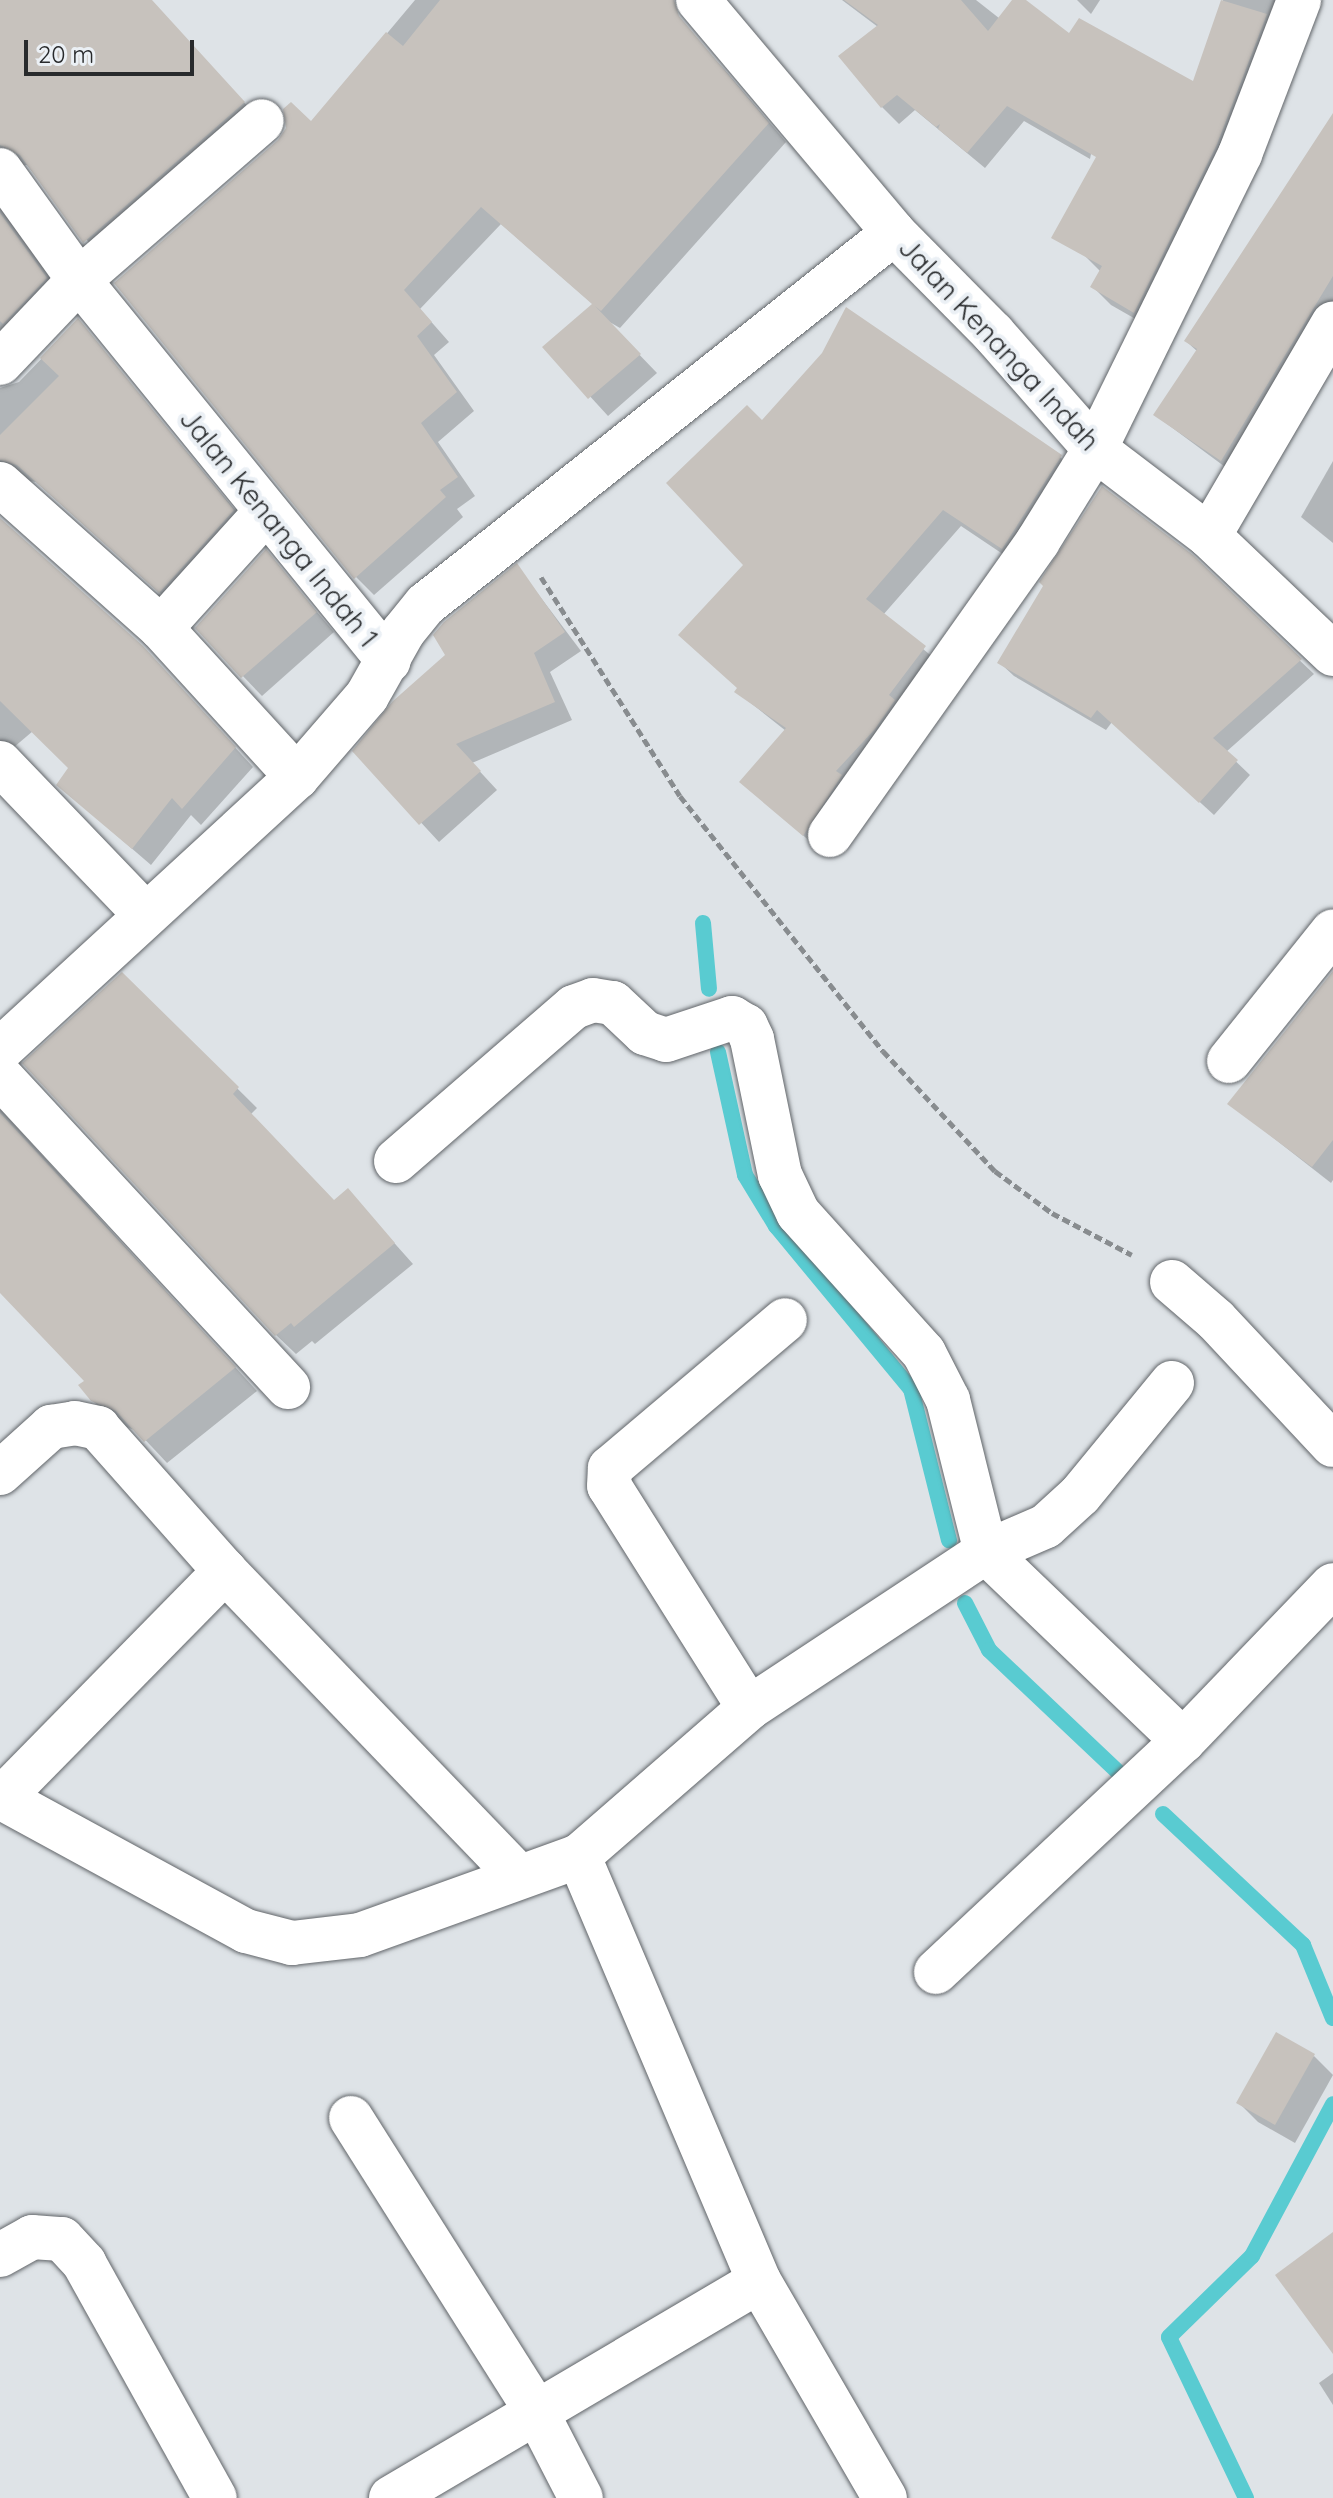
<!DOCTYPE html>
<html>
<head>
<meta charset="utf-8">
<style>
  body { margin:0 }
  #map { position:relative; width:1333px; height:2498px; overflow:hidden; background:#dee3e7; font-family:Quicksand,sans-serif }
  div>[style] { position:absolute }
  .shadow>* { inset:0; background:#0003 }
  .stream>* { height:16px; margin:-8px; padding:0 8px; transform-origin:8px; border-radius:8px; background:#59cbd1 }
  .building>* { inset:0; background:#c7c2bd }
  .path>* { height:5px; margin-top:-2.5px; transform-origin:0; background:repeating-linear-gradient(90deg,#888c8f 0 8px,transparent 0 12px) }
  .roads { filter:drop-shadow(0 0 2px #616569) drop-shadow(0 0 2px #616569) }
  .street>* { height:44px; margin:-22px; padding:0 22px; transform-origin:22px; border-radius:22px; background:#fff }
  span { translate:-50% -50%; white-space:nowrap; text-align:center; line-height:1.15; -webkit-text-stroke:8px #ebf0f5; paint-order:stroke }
  .street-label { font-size:28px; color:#282a2c }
  .scale { position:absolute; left:24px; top:40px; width:170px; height:36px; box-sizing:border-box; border:4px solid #282a2c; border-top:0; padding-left:10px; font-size:24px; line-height:28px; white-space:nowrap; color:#282a2c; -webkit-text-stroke:6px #ebf0f5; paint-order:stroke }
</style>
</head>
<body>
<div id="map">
  <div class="shadow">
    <i style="clip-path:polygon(0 0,151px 0,262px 122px,103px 260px,27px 165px,4px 167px,0 175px)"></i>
    <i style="clip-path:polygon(415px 0,653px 0,724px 69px,786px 142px,620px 328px,606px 320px,657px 373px,608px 416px,545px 347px,594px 305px,501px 224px,420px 309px,449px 342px,434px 355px,474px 411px,438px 442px,475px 496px,457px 509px,463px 517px,374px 595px,356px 577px,311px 124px)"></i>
    <i style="clip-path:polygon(842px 0,976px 0,1102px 99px,1090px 159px,1024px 121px,985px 168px,915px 110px,899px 124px,882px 107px,878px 27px)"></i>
    <i style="clip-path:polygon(1077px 0,1100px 0,1091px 14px)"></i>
    <i style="clip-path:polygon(1223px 0,1297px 0,1153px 329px,1111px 305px,1093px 287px,1101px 272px,1084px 255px,1194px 84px)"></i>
    <i style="clip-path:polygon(1333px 117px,1333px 322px,1240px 478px,1155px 415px,1198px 352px,1187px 342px)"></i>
    <i style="clip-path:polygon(0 203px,63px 297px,0 364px)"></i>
    <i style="clip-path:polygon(78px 321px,251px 529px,178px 609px,36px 482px,10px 478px,0 489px,0 388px,19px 382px)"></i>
    <i style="clip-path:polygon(763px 423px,1060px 457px,1078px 474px,1019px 565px,961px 526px,883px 615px,942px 665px,821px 851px,742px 782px,786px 731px,737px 692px)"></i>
    <i style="clip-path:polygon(1333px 461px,1333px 543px,1301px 517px)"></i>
    <i style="clip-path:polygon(0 520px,161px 667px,253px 767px,201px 825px,191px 815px,151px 865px,58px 785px,71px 768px,33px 731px,0 759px)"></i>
    <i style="clip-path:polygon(266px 552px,334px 632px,262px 696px,197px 628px)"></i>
    <i style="clip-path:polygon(1191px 557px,1314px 674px,1226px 752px,1250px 775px,1214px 815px,1112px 722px,1106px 730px,1014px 676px,1000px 663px)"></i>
    <i style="clip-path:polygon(517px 566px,581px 651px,550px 672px,572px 720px,472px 763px,497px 790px,439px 842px,355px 751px,448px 655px)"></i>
    <i style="clip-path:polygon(122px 974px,257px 1108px,251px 1114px,335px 1202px,348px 1191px,413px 1264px,315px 1344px,312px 1341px,296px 1354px,276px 1335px)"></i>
    <i style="clip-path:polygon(1333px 974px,1333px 1180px,1331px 1183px,1230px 1104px)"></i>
    <i style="clip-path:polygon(0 1109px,257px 1391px,167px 1463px,137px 1431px,116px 1423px,92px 1400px,87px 1381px,0 1291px)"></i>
    <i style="clip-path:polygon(1314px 2056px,1333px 2075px,1295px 2143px,1258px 2122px,1238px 2102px)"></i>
    <i style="clip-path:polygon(1333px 2373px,1333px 2405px,1319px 2383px)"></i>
  </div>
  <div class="stream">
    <i style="left:703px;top:923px;width:66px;rotate:84.8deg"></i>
    <i style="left:718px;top:1052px;width:126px;rotate:77.6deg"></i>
    <i style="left:745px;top:1175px;width:60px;rotate:58.7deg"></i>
    <i style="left:776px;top:1226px;width:212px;rotate:50.4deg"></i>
    <i style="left:911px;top:1389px;width:156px;rotate:75.9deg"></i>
    <i style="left:965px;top:1603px;width:53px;rotate:62.9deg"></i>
    <i style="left:989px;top:1650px;width:178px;rotate:43.4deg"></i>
    <i style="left:1163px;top:1814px;width:192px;rotate:43.1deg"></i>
    <i style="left:1303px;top:1945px;width:79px;rotate:67.7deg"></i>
    <i style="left:1246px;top:2498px;width:178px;rotate:-115.6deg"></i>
    <i style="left:1169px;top:2337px;width:116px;rotate:-44.3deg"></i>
    <i style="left:1252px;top:2256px;width:172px;rotate:-61.9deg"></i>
  </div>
  <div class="building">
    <i style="clip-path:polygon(0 0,152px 0,245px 102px,83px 243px,20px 155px,0 145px)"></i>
    <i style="clip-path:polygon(440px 0,674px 0,679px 16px,769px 123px,601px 311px,595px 306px,641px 354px,588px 399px,542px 347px,592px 304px,481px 207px,404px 290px,432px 322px,417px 336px,457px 392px,421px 423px,458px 477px,440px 490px,446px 497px,354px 579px,114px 283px,278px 140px,286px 128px,283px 109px,291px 102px,311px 121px,386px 32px,403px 46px)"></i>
    <i style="clip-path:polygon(844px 0,961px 0,988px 31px,1012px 0,1026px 0,1069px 33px,1079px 18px,1193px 81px,1221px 0,1267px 14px,1217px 144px,1134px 313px,1090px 287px,1102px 266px,1051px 238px,1096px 157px,1007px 106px,967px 153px,938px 129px,940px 124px,936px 127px,897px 95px,881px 108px,838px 56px,878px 25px)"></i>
    <i style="clip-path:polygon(1333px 113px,1333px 276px,1221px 461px,1153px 415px,1197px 349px,1184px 341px)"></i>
    <i style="clip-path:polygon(0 213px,47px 278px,3px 324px,0 321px)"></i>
    <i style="clip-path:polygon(846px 307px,1062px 455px,1002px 549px,943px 510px,866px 599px,926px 646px,889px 695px,895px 700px,875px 729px,836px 771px,842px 775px,803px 836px,739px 782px,786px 728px,734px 692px,737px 688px,678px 635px,743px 565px,666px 483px,747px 405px,762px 420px,822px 353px)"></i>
    <i style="clip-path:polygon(78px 318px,234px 510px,159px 593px,17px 465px,0 460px,0 435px,59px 376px,40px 358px)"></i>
    <i style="clip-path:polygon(1102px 486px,1193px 555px,1302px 659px,1213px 738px,1238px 760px,1199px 803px,1097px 710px,1091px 718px,997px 663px,1043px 586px,1039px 582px)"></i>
    <i style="clip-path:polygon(0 518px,143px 646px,236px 747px,182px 809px,172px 798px,132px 849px,56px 785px,68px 768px,0 701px)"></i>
    <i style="clip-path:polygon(266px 549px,317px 612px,241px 678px,195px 628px)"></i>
    <i style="clip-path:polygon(517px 563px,565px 632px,534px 653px,555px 702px,456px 744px,481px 771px,419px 825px,352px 751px,393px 701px,445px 655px,433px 635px,444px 622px)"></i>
    <i style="clip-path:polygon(1333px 971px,1333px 1140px,1312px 1167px,1227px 1104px)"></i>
    <i style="clip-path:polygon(122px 972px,239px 1087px,233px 1094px,334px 1200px,348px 1188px,395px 1243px,294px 1327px,291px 1323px,275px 1336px,22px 1063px)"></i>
    <i style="clip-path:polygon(0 1113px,236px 1367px,144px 1442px,116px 1411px,91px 1401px,78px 1385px,84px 1381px,0 1293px)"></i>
    <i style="clip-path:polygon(1276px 2032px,1315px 2054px,1275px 2125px,1236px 2103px)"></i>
    <i style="clip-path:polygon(1333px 2232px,1333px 2354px,1275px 2275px)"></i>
  </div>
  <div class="path">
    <i style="left:541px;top:577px;width:259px;rotate:57.6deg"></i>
    <i style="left:680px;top:796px;width:326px;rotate:51.5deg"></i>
    <i style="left:883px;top:1051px;width:164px;rotate:47deg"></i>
    <i style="left:995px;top:1171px;width:71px;rotate:36.4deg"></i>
    <i style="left:1052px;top:1213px;width:90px;rotate:27.7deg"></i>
  </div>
  <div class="roads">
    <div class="street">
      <i style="left:698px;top:0;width:304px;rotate:49.9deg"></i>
      <i style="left:894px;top:233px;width:141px;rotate:45.3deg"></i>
      <i style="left:993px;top:333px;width:154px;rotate:48.7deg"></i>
      <i style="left:1095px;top:449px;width:143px;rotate:37.3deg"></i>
      <i style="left:1209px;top:536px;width:171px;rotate:43.6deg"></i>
      <i style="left:0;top:170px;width:135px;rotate:54.3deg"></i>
      <i style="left:79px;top:280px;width:491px;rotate:50.9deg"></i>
      <i style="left:0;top:363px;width:115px;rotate:-46.4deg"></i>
      <i style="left:79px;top:280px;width:242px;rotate:-41deg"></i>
      <i style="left:0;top:484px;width:216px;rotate:41.8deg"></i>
      <i style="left:161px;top:628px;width:202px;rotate:47.6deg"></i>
      <i style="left:1209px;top:536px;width:246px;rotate:-59.7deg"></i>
      <i style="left:161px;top:628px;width:155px;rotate:-47.9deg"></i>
      <i style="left:0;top:763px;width:209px;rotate:46.2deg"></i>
      <i style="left:830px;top:835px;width:360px;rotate:-54.7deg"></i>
      <i style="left:1038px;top:541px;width:108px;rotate:-58.2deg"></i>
      <i style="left:1095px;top:449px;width:329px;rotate:-63.8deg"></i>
      <i style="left:1240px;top:154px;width:165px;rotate:-69deg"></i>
      <i style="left:0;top:1050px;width:403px;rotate:-42.6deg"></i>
      <i style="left:297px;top:777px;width:107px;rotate:-49.2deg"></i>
      <i style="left:367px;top:696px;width:73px;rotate:-60.6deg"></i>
      <i style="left:403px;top:632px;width:36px;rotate:-51deg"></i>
      <i style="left:426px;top:604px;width:597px;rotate:-38.41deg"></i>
      <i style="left:1229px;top:1061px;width:166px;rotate:-51.3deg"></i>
      <i style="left:0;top:1076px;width:424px;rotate:47.2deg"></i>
      <i style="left:396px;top:1161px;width:235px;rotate:-40.9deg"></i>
      <i style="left:574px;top:1007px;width:20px;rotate:-20deg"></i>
      <i style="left:593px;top:1000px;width:20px;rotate:9deg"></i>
      <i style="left:613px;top:1003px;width:44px;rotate:43.2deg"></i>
      <i style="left:645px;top:1033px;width:22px;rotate:18deg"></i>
      <i style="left:666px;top:1040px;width:70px;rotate:-18.4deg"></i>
      <i style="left:732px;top:1018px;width:16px;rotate:30deg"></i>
      <i style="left:746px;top:1026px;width:14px;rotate:65deg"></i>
      <i style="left:752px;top:1039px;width:139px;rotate:78.4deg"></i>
      <i style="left:780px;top:1175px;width:42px;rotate:64.7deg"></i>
      <i style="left:798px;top:1213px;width:188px;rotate:48deg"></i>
      <i style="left:924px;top:1353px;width:53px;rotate:62.9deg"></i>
      <i style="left:948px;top:1400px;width:157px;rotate:76deg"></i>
      <i style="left:986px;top:1552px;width:273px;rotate:43.8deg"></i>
      <i style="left:1183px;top:1741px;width:216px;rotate:-46.1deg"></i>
      <i style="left:1172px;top:1282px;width:58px;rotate:40.8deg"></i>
      <i style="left:1216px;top:1320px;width:171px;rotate:46.9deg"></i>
      <i style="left:0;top:1473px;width:69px;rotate:-42deg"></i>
      <i style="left:51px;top:1427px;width:24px;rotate:-9deg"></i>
      <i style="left:75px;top:1423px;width:24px;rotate:12deg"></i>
      <i style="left:98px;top:1428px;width:191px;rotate:48.4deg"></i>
      <i style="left:225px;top:1571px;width:423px;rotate:46.1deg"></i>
      <i style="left:749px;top:1708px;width:284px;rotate:-33.4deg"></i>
      <i style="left:986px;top:1552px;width:65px;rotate:-23.4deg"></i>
      <i style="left:1046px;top:1526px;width:46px;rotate:-42.4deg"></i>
      <i style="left:1080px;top:1495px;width:145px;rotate:-50.6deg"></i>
      <i style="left:0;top:1797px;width:280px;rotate:28.6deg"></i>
      <i style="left:246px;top:1931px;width:48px;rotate:14.6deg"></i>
      <i style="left:292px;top:1943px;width:68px;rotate:-6.7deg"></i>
      <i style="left:360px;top:1935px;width:233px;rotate:-19.8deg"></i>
      <i style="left:3px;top:1797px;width:317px;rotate:-45.5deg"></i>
      <i style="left:936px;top:1972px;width:338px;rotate:-43.1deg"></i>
      <i style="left:351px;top:2118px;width:347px;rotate:57.7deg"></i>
      <i style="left:536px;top:2411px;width:98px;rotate:62.7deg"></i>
      <i style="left:0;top:2255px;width:37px;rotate:-29deg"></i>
      <i style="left:32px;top:2237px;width:30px;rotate:4deg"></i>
      <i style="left:62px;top:2239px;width:33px;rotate:47deg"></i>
      <i style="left:84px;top:2263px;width:269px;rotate:60.9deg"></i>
      <i style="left:759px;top:2281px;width:462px;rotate:-113deg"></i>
      <i style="left:579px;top:1856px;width:225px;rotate:-41deg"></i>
      <i style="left:749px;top:1708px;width:262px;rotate:-122.2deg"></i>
      <i style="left:609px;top:1486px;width:18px;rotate:-87deg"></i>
      <i style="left:610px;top:1468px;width:229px;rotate:-40.2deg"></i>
      <i style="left:391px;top:2498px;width:427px;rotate:-30.5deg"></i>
      <i style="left:759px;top:2281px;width:251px;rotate:59.9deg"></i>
    </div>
  </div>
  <div class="street-label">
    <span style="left:999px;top:344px;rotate:47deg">Jalan Kenanga Indah</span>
    <span style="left:279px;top:528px;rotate:51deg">Jalan Kenanga Indah 1</span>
  </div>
  <div class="scale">20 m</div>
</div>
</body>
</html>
